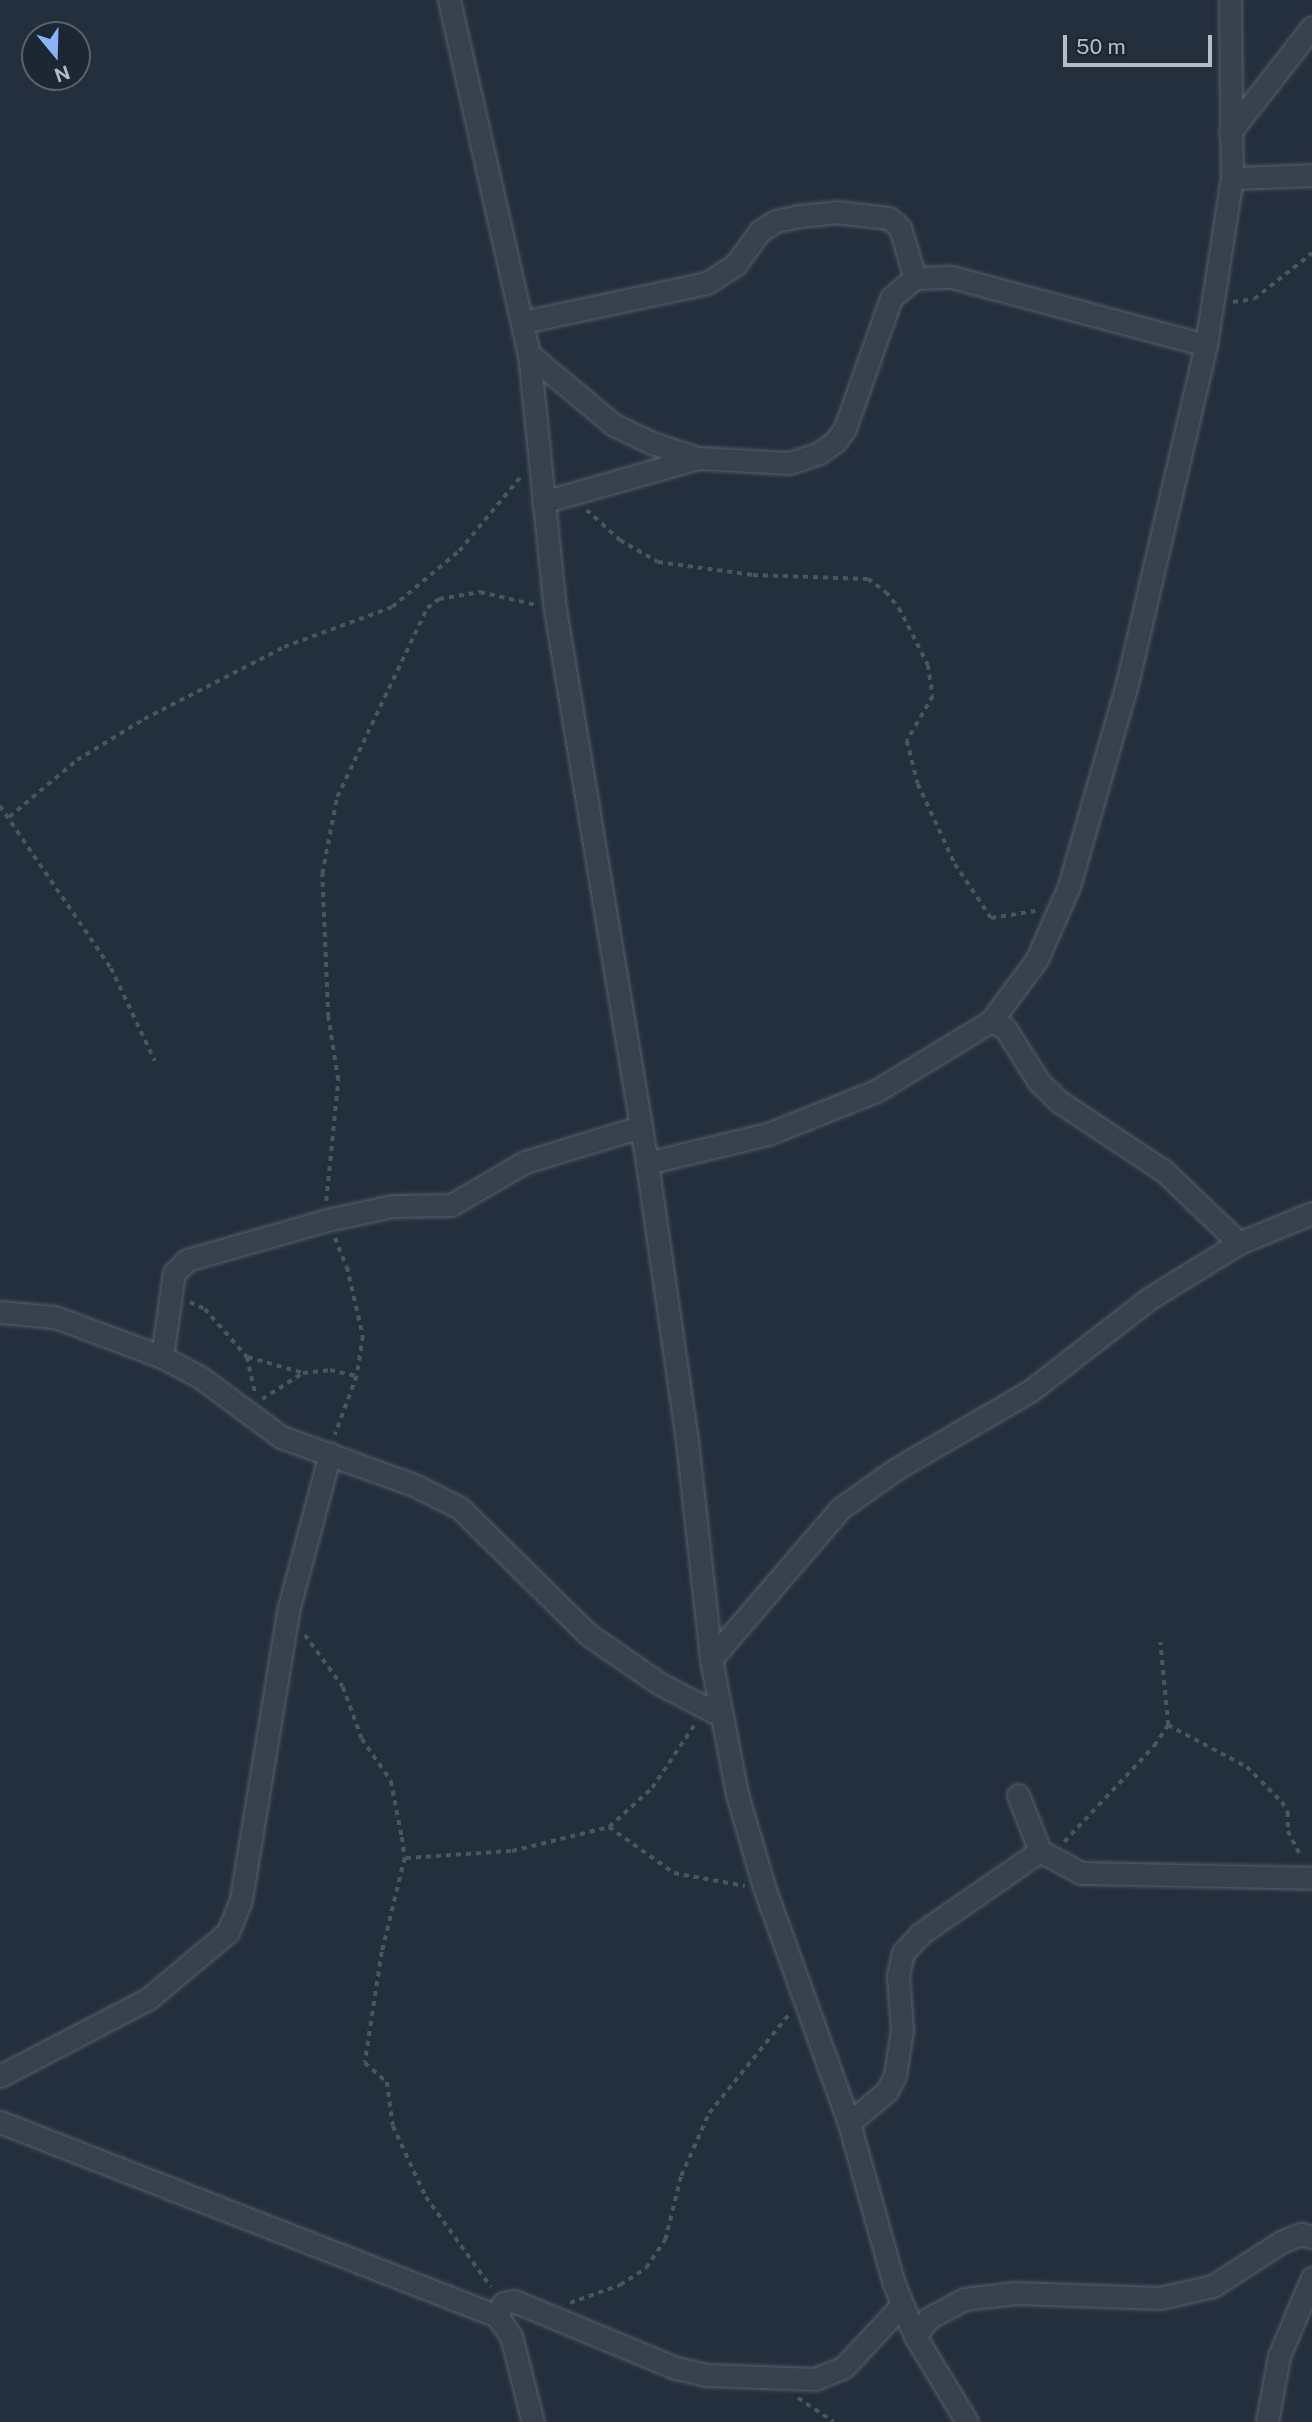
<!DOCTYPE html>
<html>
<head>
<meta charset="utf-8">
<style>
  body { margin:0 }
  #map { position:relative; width:1312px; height:2422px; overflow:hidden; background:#242f3e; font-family:"Public Sans",sans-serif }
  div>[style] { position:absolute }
  .path>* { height:3.5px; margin-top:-1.75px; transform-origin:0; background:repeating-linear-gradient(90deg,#44595c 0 5px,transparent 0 10px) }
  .roads { filter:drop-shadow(0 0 2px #565f6c) drop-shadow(0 0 2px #565f6c) }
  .minor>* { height:21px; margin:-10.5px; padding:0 10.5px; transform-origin:10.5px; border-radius:10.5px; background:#38414e }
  span { translate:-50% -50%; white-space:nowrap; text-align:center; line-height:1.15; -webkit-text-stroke:5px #1d2633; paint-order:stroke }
  .north { position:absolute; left:21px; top:21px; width:70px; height:70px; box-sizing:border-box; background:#1d2633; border:2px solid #59626f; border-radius:50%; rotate:161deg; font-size:19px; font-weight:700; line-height:28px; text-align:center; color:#b4bcc9 }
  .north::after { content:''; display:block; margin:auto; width:24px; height:32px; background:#8ab4f8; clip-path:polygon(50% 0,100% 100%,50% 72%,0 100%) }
  .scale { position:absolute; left:1063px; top:35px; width:149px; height:32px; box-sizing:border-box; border:4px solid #b4bcc9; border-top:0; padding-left:9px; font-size:21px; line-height:24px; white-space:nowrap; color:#b4bcc9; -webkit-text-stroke:5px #1d2633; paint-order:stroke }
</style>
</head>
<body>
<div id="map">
  <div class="path">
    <i style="left:1233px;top:302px;width:21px;rotate:-8deg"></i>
    <i style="left:1254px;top:299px;width:74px;rotate:-38.4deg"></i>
    <i style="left:587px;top:510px;width:45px;rotate:42.3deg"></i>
    <i style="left:620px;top:540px;width:44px;rotate:30.1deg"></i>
    <i style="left:658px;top:562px;width:96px;rotate:7.8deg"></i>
    <i style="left:753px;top:575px;width:115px;rotate:2deg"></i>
    <i style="left:868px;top:579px;width:22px;rotate:36deg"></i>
    <i style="left:886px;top:592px;width:21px;rotate:51deg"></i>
    <i style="left:899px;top:608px;width:64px;rotate:63deg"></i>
    <i style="left:928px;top:665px;width:31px;rotate:81deg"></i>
    <i style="left:933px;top:696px;width:52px;rotate:120deg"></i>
    <i style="left:907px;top:741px;width:44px;rotate:75.7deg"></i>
    <i style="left:918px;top:784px;width:88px;rotate:65.2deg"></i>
    <i style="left:955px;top:864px;width:65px;rotate:56.3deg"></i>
    <i style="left:991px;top:918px;width:45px;rotate:-9deg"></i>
    <i style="left:0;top:806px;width:196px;rotate:55.6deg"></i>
    <i style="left:111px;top:968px;width:103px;rotate:64.7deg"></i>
    <i style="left:9px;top:817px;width:89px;rotate:-40deg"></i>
    <i style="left:77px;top:760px;width:79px;rotate:-31.5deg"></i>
    <i style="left:144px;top:719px;width:157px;rotate:-27.2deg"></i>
    <i style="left:284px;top:647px;width:115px;rotate:-20.3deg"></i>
    <i style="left:392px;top:607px;width:87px;rotate:-39.9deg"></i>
    <i style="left:459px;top:551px;width:99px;rotate:-50.3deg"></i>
    <i style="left:326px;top:1201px;width:122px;rotate:-84.3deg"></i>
    <i style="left:338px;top:1080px;width:64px;rotate:-99deg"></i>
    <i style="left:328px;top:1017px;width:143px;rotate:-92.4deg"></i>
    <i style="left:322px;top:874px;width:78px;rotate:-79deg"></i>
    <i style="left:337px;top:797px;width:209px;rotate:-64.5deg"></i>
    <i style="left:427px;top:608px;width:15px;rotate:-37deg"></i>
    <i style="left:439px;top:599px;width:42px;rotate:-9.7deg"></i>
    <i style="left:480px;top:592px;width:57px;rotate:13.1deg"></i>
    <i style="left:335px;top:1238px;width:31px;rotate:68deg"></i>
    <i style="left:347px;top:1267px;width:71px;rotate:76.9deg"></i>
    <i style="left:363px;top:1336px;width:40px;rotate:98.5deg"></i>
    <i style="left:357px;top:1376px;width:63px;rotate:110.4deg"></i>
    <i style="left:190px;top:1302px;width:17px;rotate:25deg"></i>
    <i style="left:205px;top:1309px;width:64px;rotate:48.8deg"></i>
    <i style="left:247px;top:1357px;width:37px;rotate:77deg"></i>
    <i style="left:248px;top:1357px;width:57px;rotate:16.2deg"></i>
    <i style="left:262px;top:1399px;width:49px;rotate:-32.4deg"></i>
    <i style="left:303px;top:1373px;width:27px;rotate:-6deg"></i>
    <i style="left:330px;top:1370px;width:28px;rotate:13deg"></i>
    <i style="left:305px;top:1635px;width:64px;rotate:53.8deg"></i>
    <i style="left:343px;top:1687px;width:55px;rotate:69.9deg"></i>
    <i style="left:362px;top:1739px;width:51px;rotate:55.4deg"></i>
    <i style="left:391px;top:1781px;width:57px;rotate:78.9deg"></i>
    <i style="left:402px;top:1837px;width:21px;rotate:82deg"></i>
    <i style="left:405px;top:1858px;width:97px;rotate:103.7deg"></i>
    <i style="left:382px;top:1952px;width:112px;rotate:98.7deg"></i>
    <i style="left:365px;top:2063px;width:29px;rotate:41deg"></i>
    <i style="left:387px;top:2082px;width:44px;rotate:82.2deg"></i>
    <i style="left:393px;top:2126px;width:78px;rotate:65.1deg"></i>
    <i style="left:426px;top:2197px;width:111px;rotate:54.2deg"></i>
    <i style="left:1168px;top:1725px;width:89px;rotate:28deg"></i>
    <i style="left:1247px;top:1767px;width:49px;rotate:45deg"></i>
    <i style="left:1282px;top:1802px;width:12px;rotate:59deg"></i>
    <i style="left:1288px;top:1812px;width:19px;rotate:90deg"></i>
    <i style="left:1288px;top:1831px;width:30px;rotate:63deg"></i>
    <i style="left:609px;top:1827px;width:80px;rotate:35.3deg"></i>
    <i style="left:674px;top:1873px;width:72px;rotate:10.4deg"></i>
    <i style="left:1064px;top:1842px;width:132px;rotate:-46.8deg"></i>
    <i style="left:1154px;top:1746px;width:25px;rotate:-56deg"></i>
    <i style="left:1168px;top:1725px;width:83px;rotate:-95.5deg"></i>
    <i style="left:406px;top:1858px;width:106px;rotate:-3.8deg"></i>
    <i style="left:512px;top:1851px;width:100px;rotate:-13.9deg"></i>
    <i style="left:609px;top:1827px;width:58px;rotate:-42.2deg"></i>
    <i style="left:652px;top:1788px;width:77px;rotate:-56.1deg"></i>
    <i style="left:570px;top:2303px;width:53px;rotate:-19.8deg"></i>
    <i style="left:620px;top:2285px;width:31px;rotate:-33deg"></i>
    <i style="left:646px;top:2268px;width:34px;rotate:-56deg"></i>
    <i style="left:665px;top:2240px;width:66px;rotate:-76deg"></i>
    <i style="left:681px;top:2176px;width:69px;rotate:-66deg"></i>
    <i style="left:709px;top:2113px;width:129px;rotate:-51deg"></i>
    <i style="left:798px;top:2398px;width:43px;rotate:33.7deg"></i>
  </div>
  <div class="roads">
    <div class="minor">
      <i style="left:449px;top:0;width:363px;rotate:77.3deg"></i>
      <i style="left:529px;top:354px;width:256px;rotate:84.2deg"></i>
      <i style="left:555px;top:609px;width:562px;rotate:80.57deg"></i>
      <i style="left:647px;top:1163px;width:281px;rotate:81.8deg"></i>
      <i style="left:687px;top:1441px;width:219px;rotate:83.7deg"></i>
      <i style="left:711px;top:1659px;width:137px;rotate:79.1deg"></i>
      <i style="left:737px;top:1794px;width:97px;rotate:73.8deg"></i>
      <i style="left:764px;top:1887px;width:251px;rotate:70.2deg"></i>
      <i style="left:849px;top:2123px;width:164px;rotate:74.4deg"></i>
      <i style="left:893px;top:2281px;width:59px;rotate:68.2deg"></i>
      <i style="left:915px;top:2336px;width:100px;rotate:58.8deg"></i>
      <i style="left:1230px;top:0;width:178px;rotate:89.4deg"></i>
      <i style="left:1230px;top:132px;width:133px;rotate:-52deg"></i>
      <i style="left:523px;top:322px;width:188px;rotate:-12deg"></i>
      <i style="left:707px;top:283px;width:35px;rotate:-33deg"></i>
      <i style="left:736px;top:264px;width:41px;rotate:-54deg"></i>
      <i style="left:760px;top:231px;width:19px;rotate:-32deg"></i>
      <i style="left:776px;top:221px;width:25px;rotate:-12deg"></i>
      <i style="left:800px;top:216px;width:36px;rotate:-6deg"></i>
      <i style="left:836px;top:212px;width:53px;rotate:6.5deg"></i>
      <i style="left:889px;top:218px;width:15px;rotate:42deg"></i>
      <i style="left:900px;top:228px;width:52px;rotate:73.3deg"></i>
      <i style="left:529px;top:354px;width:111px;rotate:39.9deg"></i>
      <i style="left:614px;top:425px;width:42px;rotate:25.3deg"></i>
      <i style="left:652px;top:443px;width:48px;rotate:18.1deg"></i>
      <i style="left:698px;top:458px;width:91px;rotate:3.1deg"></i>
      <i style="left:789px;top:463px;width:32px;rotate:-18deg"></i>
      <i style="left:819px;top:453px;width:19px;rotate:-35deg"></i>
      <i style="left:835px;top:442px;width:17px;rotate:-54deg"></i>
      <i style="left:845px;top:428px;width:138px;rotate:-70.5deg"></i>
      <i style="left:891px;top:298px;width:31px;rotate:-40deg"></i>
      <i style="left:915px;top:278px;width:37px;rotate:-2deg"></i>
      <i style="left:952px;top:277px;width:263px;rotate:15deg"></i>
      <i style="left:543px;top:502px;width:161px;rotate:-15.8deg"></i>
      <i style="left:991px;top:1021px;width:16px;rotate:27deg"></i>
      <i style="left:1005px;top:1028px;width:64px;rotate:57.8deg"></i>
      <i style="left:1039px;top:1082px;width:29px;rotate:44deg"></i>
      <i style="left:1060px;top:1102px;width:125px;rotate:33.6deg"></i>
      <i style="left:1164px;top:1171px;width:104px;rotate:43.8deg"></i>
      <i style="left:647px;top:1163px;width:124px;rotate:-13.5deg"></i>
      <i style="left:768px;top:1134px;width:116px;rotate:-21.7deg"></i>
      <i style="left:876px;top:1091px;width:135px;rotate:-31.3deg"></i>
      <i style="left:991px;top:1021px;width:77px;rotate:-53.4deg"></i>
      <i style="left:1037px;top:959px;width:80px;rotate:-66.3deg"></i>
      <i style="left:1069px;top:886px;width:210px;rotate:-74deg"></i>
      <i style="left:1127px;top:684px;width:348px;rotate:-76.9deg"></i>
      <i style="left:1206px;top:345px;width:169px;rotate:-81.2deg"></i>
      <i style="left:1232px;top:178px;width:80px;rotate:-2.1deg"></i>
      <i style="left:0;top:1312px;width:55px;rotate:5.2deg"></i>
      <i style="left:55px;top:1317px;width:114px;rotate:20.5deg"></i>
      <i style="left:162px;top:1357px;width:43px;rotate:27.8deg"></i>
      <i style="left:200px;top:1377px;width:101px;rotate:36.5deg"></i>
      <i style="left:281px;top:1437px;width:141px;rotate:19.8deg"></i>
      <i style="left:414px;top:1485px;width:51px;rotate:26.6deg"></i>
      <i style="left:460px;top:1508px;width:181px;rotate:44.6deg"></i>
      <i style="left:589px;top:1635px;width:86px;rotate:34.6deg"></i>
      <i style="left:660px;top:1684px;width:70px;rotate:27.3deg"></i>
      <i style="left:162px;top:1357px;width:85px;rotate:-81.9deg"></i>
      <i style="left:174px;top:1273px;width:18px;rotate:-45deg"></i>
      <i style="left:187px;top:1260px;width:146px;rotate:-15.9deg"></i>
      <i style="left:327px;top:1220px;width:67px;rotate:-12deg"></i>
      <i style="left:393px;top:1206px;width:58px;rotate:-1deg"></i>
      <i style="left:451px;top:1205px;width:86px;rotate:-30.2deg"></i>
      <i style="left:525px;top:1162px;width:120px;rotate:-16.9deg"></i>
      <i style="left:711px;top:1659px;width:199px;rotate:-49.3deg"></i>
      <i style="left:841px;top:1508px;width:67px;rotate:-35.3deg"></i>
      <i style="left:896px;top:1469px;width:155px;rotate:-30.2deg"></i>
      <i style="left:1030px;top:1391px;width:152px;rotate:-37.8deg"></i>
      <i style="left:1150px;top:1298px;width:105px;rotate:-31.7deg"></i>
      <i style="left:1239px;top:1243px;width:79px;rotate:-22.3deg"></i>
      <i style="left:1018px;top:1795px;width:60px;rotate:68.6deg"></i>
      <i style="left:1040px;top:1851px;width:47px;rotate:28.2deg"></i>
      <i style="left:1081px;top:1873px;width:231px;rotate:1.2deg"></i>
      <i style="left:0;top:2076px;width:167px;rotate:-27.5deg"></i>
      <i style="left:148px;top:1999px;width:104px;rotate:-39.9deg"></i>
      <i style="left:228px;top:1932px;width:35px;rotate:-68deg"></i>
      <i style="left:241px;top:1899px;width:292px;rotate:-80.7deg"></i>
      <i style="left:288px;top:1611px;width:163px;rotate:-75.1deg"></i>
      <i style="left:0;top:2122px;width:534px;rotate:21.32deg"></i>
      <i style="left:497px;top:2316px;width:24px;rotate:55deg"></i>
      <i style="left:511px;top:2336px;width:89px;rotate:75.7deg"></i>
      <i style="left:849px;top:2123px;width:50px;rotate:-40.1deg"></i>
      <i style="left:887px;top:2091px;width:18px;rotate:-63deg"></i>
      <i style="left:895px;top:2075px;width:46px;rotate:-81.2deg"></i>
      <i style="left:902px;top:2030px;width:54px;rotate:-94.2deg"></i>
      <i style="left:898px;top:1976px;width:24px;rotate:-78deg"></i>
      <i style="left:903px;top:1953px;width:25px;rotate:-48deg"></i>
      <i style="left:920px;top:1934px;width:146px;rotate:-34.7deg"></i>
      <i style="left:497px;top:2316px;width:14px;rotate:-65deg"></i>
      <i style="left:503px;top:2303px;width:11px;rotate:-10deg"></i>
      <i style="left:514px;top:2301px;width:175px;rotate:22.5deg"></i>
      <i style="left:676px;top:2368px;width:32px;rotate:13deg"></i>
      <i style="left:707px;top:2375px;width:108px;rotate:2.1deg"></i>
      <i style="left:815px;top:2379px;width:31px;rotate:-22deg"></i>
      <i style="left:844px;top:2367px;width:85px;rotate:-46.9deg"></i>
      <i style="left:915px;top:2336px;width:23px;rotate:-52deg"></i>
      <i style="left:929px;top:2318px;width:40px;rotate:-28deg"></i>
      <i style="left:964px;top:2299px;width:52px;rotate:-6.6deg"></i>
      <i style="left:1016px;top:2293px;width:144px;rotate:2deg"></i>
      <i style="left:1160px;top:2298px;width:54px;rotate:-12.8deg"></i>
      <i style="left:1213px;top:2286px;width:81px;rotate:-32.9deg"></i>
      <i style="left:1281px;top:2242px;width:22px;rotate:-22deg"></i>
      <i style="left:1301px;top:2234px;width:11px;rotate:15deg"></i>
      <i style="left:1267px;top:2422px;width:67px;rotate:-79.7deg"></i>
      <i style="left:1279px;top:2356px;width:85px;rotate:-67.1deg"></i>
    </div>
  </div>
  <div class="north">N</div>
  <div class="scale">50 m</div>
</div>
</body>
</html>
